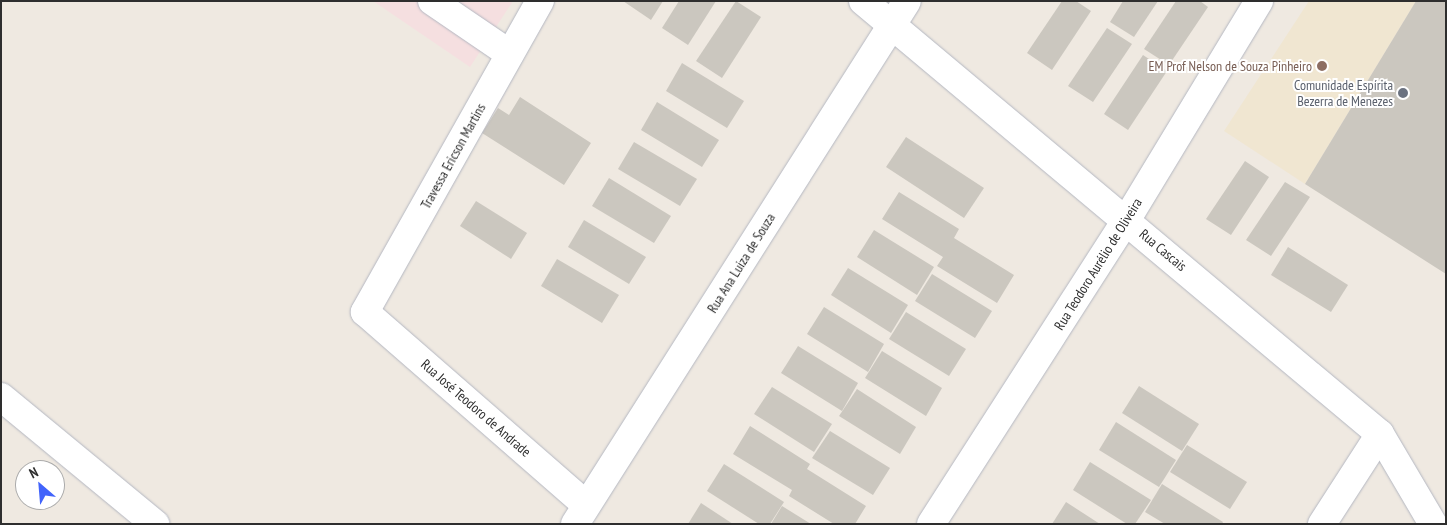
<!DOCTYPE html>
<html>
<head>
<meta charset="utf-8">
<style>
  body { margin:0 }
  #map { position:relative; width:1447px; height:525px; overflow:hidden; background:#efe9e1; font-family:"PT Sans Narrow",sans-serif }
  div>[style] { position:absolute }
  .education>* { inset:0; background:#f0e6d1 }
  .medical>* { inset:0; background:#f5dfe0 }
  .building>* { inset:0; background:#cbc7bf }
  .roads { filter:drop-shadow(0 0 1px #b4b7c1) drop-shadow(0 0 1px #b4b7c1) }
  .minor>* { height:28px; margin:-14px; padding:0 14px; transform-origin:14px; border-radius:14px; background:#fff }
  .dots>* { width:14px; height:14px; translate:-50% -50%; box-sizing:border-box; border:2px solid #fff; border-radius:50% }
  span { translate:-50% -50%; white-space:nowrap; text-align:center; line-height:1.15; -webkit-text-stroke:4px #fff; paint-order:stroke }
  .education-label { font-size:14px; color:#785e54 }
  .right { translate:-100% -50%; text-align:right }
  .worship-label { font-size:14px; color:#5b616d }
  .street-label { font-size:14px; color:#2e2e2e }
  .frame { position:absolute; inset:0; border:2px solid #2e2e2e; pointer-events:none }
  .north { position:absolute; left:15px; top:460px; width:50px; height:50px; box-sizing:border-box; background:#fff; border:1px solid #ababab; border-radius:50%; rotate:333deg; font-size:14px; font-weight:700; line-height:20px; text-align:center; color:#2e2e2e }
  .north::after { content:''; display:block; margin:auto; width:18px; height:22px; background:#4264fb; clip-path:polygon(50% 0,100% 100%,50% 72%,0 100%) }
</style>
</head>
<body>
<div id="map">
  <div class="education">
    <i style="clip-path:polygon(1309px 1px,1416px 1px,1305px 184px,1224px 131px)"></i>
  </div>
  <div class="medical">
    <i style="clip-path:polygon(373px 1px,513px 1px,470px 67px)"></i>
  </div>
  <div class="building">
    <i style="clip-path:polygon(623px 1px,663px 1px,651px 20px)"></i>
    <i style="clip-path:polygon(679px 1px,716px 1px,688px 45px,662px 28px)"></i>
    <i style="clip-path:polygon(736px 1px,761px 17px,722px 78px,696px 61px)"></i>
    <i style="clip-path:polygon(1062px 1px,1076px 1px,1091px 11px,1052px 70px,1027px 53px)"></i>
    <i style="clip-path:polygon(1123px 1px,1158px 1px,1134px 37px,1110px 22px)"></i>
    <i style="clip-path:polygon(1176px 1px,1200px 1px,1208px 7px,1169px 65px,1144px 49px)"></i>
    <i style="clip-path:polygon(1416px 1px,1446px 1px,1446px 274px,1305px 184px)"></i>
    <i style="clip-path:polygon(1107px 28px,1132px 44px,1093px 102px,1068px 86px)"></i>
    <i style="clip-path:polygon(1143px 55px,1167px 71px,1128px 130px,1104px 114px)"></i>
    <i style="clip-path:polygon(682px 63px,744px 101px,727px 128px,666px 91px)"></i>
    <i style="clip-path:polygon(520px 97px,591px 143px,564px 185px,482px 133px,498px 108px,509px 115px)"></i>
    <i style="clip-path:polygon(657px 102px,719px 140px,702px 167px,641px 130px)"></i>
    <i style="clip-path:polygon(906px 137px,984px 188px,964px 218px,886px 167px)"></i>
    <i style="clip-path:polygon(634px 142px,697px 179px,680px 206px,618px 169px)"></i>
    <i style="clip-path:polygon(1245px 161px,1269px 177px,1231px 235px,1206px 219px)"></i>
    <i style="clip-path:polygon(609px 178px,671px 216px,654px 243px,592px 206px)"></i>
    <i style="clip-path:polygon(1285px 182px,1310px 197px,1271px 256px,1246px 240px)"></i>
    <i style="clip-path:polygon(899px 192px,959px 229px,954px 238px,1014px 275px,997px 303px,937px 266px,943px 257px,882px 219px)"></i>
    <i style="clip-path:polygon(476px 201px,527px 233px,511px 259px,460px 226px)"></i>
    <i style="clip-path:polygon(584px 220px,646px 257px,629px 284px,568px 247px)"></i>
    <i style="clip-path:polygon(874px 230px,934px 267px,917px 295px,857px 257px)"></i>
    <i style="clip-path:polygon(1288px 247px,1348px 285px,1331px 312px,1271px 275px)"></i>
    <i style="clip-path:polygon(557px 259px,619px 295px,602px 323px,541px 286px)"></i>
    <i style="clip-path:polygon(848px 268px,908px 305px,891px 333px,831px 295px)"></i>
    <i style="clip-path:polygon(932px 274px,992px 311px,975px 338px,915px 301px)"></i>
    <i style="clip-path:polygon(824px 307px,884px 344px,868px 372px,807px 334px)"></i>
    <i style="clip-path:polygon(906px 312px,966px 349px,949px 376px,889px 339px)"></i>
    <i style="clip-path:polygon(798px 346px,858px 383px,842px 411px,781px 373px)"></i>
    <i style="clip-path:polygon(882px 351px,942px 388px,926px 416px,865px 378px)"></i>
    <i style="clip-path:polygon(1139px 386px,1199px 424px,1182px 451px,1122px 413px)"></i>
    <i style="clip-path:polygon(772px 387px,832px 424px,814px 452px,754px 414px)"></i>
    <i style="clip-path:polygon(857px 389px,916px 427px,900px 454px,839px 416px)"></i>
    <i style="clip-path:polygon(1116px 422px,1176px 460px,1159px 487px,1099px 450px)"></i>
    <i style="clip-path:polygon(750px 426px,810px 464px,807px 469px,866px 506px,855px 524px,834px 524px,789px 496px,792px 490px,733px 454px)"></i>
    <i style="clip-path:polygon(830px 431px,890px 468px,873px 495px,812px 458px)"></i>
    <i style="clip-path:polygon(1187px 445px,1247px 482px,1230px 509px,1170px 472px)"></i>
    <i style="clip-path:polygon(1090px 462px,1151px 500px,1135px 524px,1127px 524px,1073px 490px)"></i>
    <i style="clip-path:polygon(724px 464px,784px 502px,770px 524px,759px 524px,707px 491px)"></i>
    <i style="clip-path:polygon(1162px 484px,1223px 522px,1222px 524px,1165px 524px,1145px 512px)"></i>
    <i style="clip-path:polygon(1066px 502px,1100px 524px,1052px 524px)"></i>
    <i style="clip-path:polygon(701px 503px,733px 524px,688px 524px)"></i>
    <i style="clip-path:polygon(782px 506px,811px 524px,771px 524px)"></i>
  </div>
  <div class="roads">
    <div class="minor">
      <i style="left:432px;top:1px;width:94px;rotate:34.2deg"></i>
      <i style="left:540px;top:1px;width:357px;rotate:119.4deg"></i>
      <i style="left:365px;top:312px;width:293px;rotate:41.1deg"></i>
      <i style="left:863px;top:1px;width:674px;rotate:39.95deg"></i>
      <i style="left:1380px;top:434px;width:104px;rotate:59.5deg"></i>
      <i style="left:1px;top:397px;width:200px;rotate:39.5deg"></i>
      <i style="left:575px;top:524px;width:619px;rotate:-57.59deg"></i>
      <i style="left:931px;top:524px;width:363px;rotate:-57.3deg"></i>
      <i style="left:1127px;top:219px;width:255px;rotate:-58.8deg"></i>
      <i style="left:1322px;top:524px;width:107px;rotate:-57.2deg"></i>
    </div>
  </div>
  <div class="dots">
    <i style="left:1322px;top:66px;background:#8d6e63"></i>
    <i style="left:1403px;top:93px;background:#6b7280"></i>
  </div>
  <div class="education-label">
    <span class="right" style="left:1312px;top:66px">EM Prof Nelson de Souza Pinheiro</span>
  </div>
  <div class="worship-label">
    <span class="right" style="left:1393px;top:93px">Comunidade Espírita<br>Bezerra de Menezes</span>
  </div>
  <div class="street-label">
    <span style="left:453px;top:156px;rotate:-61deg">Travessa Ericson Martins</span>
    <span style="left:1163px;top:250px;rotate:40deg">Rua Cascais</span>
    <span style="left:741px;top:263px;rotate:-58deg">Rua Ana Luiza de Souza</span>
    <span style="left:1098px;top:264px;rotate:-58deg">Rua Teodoro Aurélio de Oliveira</span>
    <span style="left:476px;top:408px;rotate:41deg">Rua José Teodoro de Andrade</span>
  </div>
  <div class="frame"></div>
  <div class="north">N</div>
</div>
</body>
</html>
